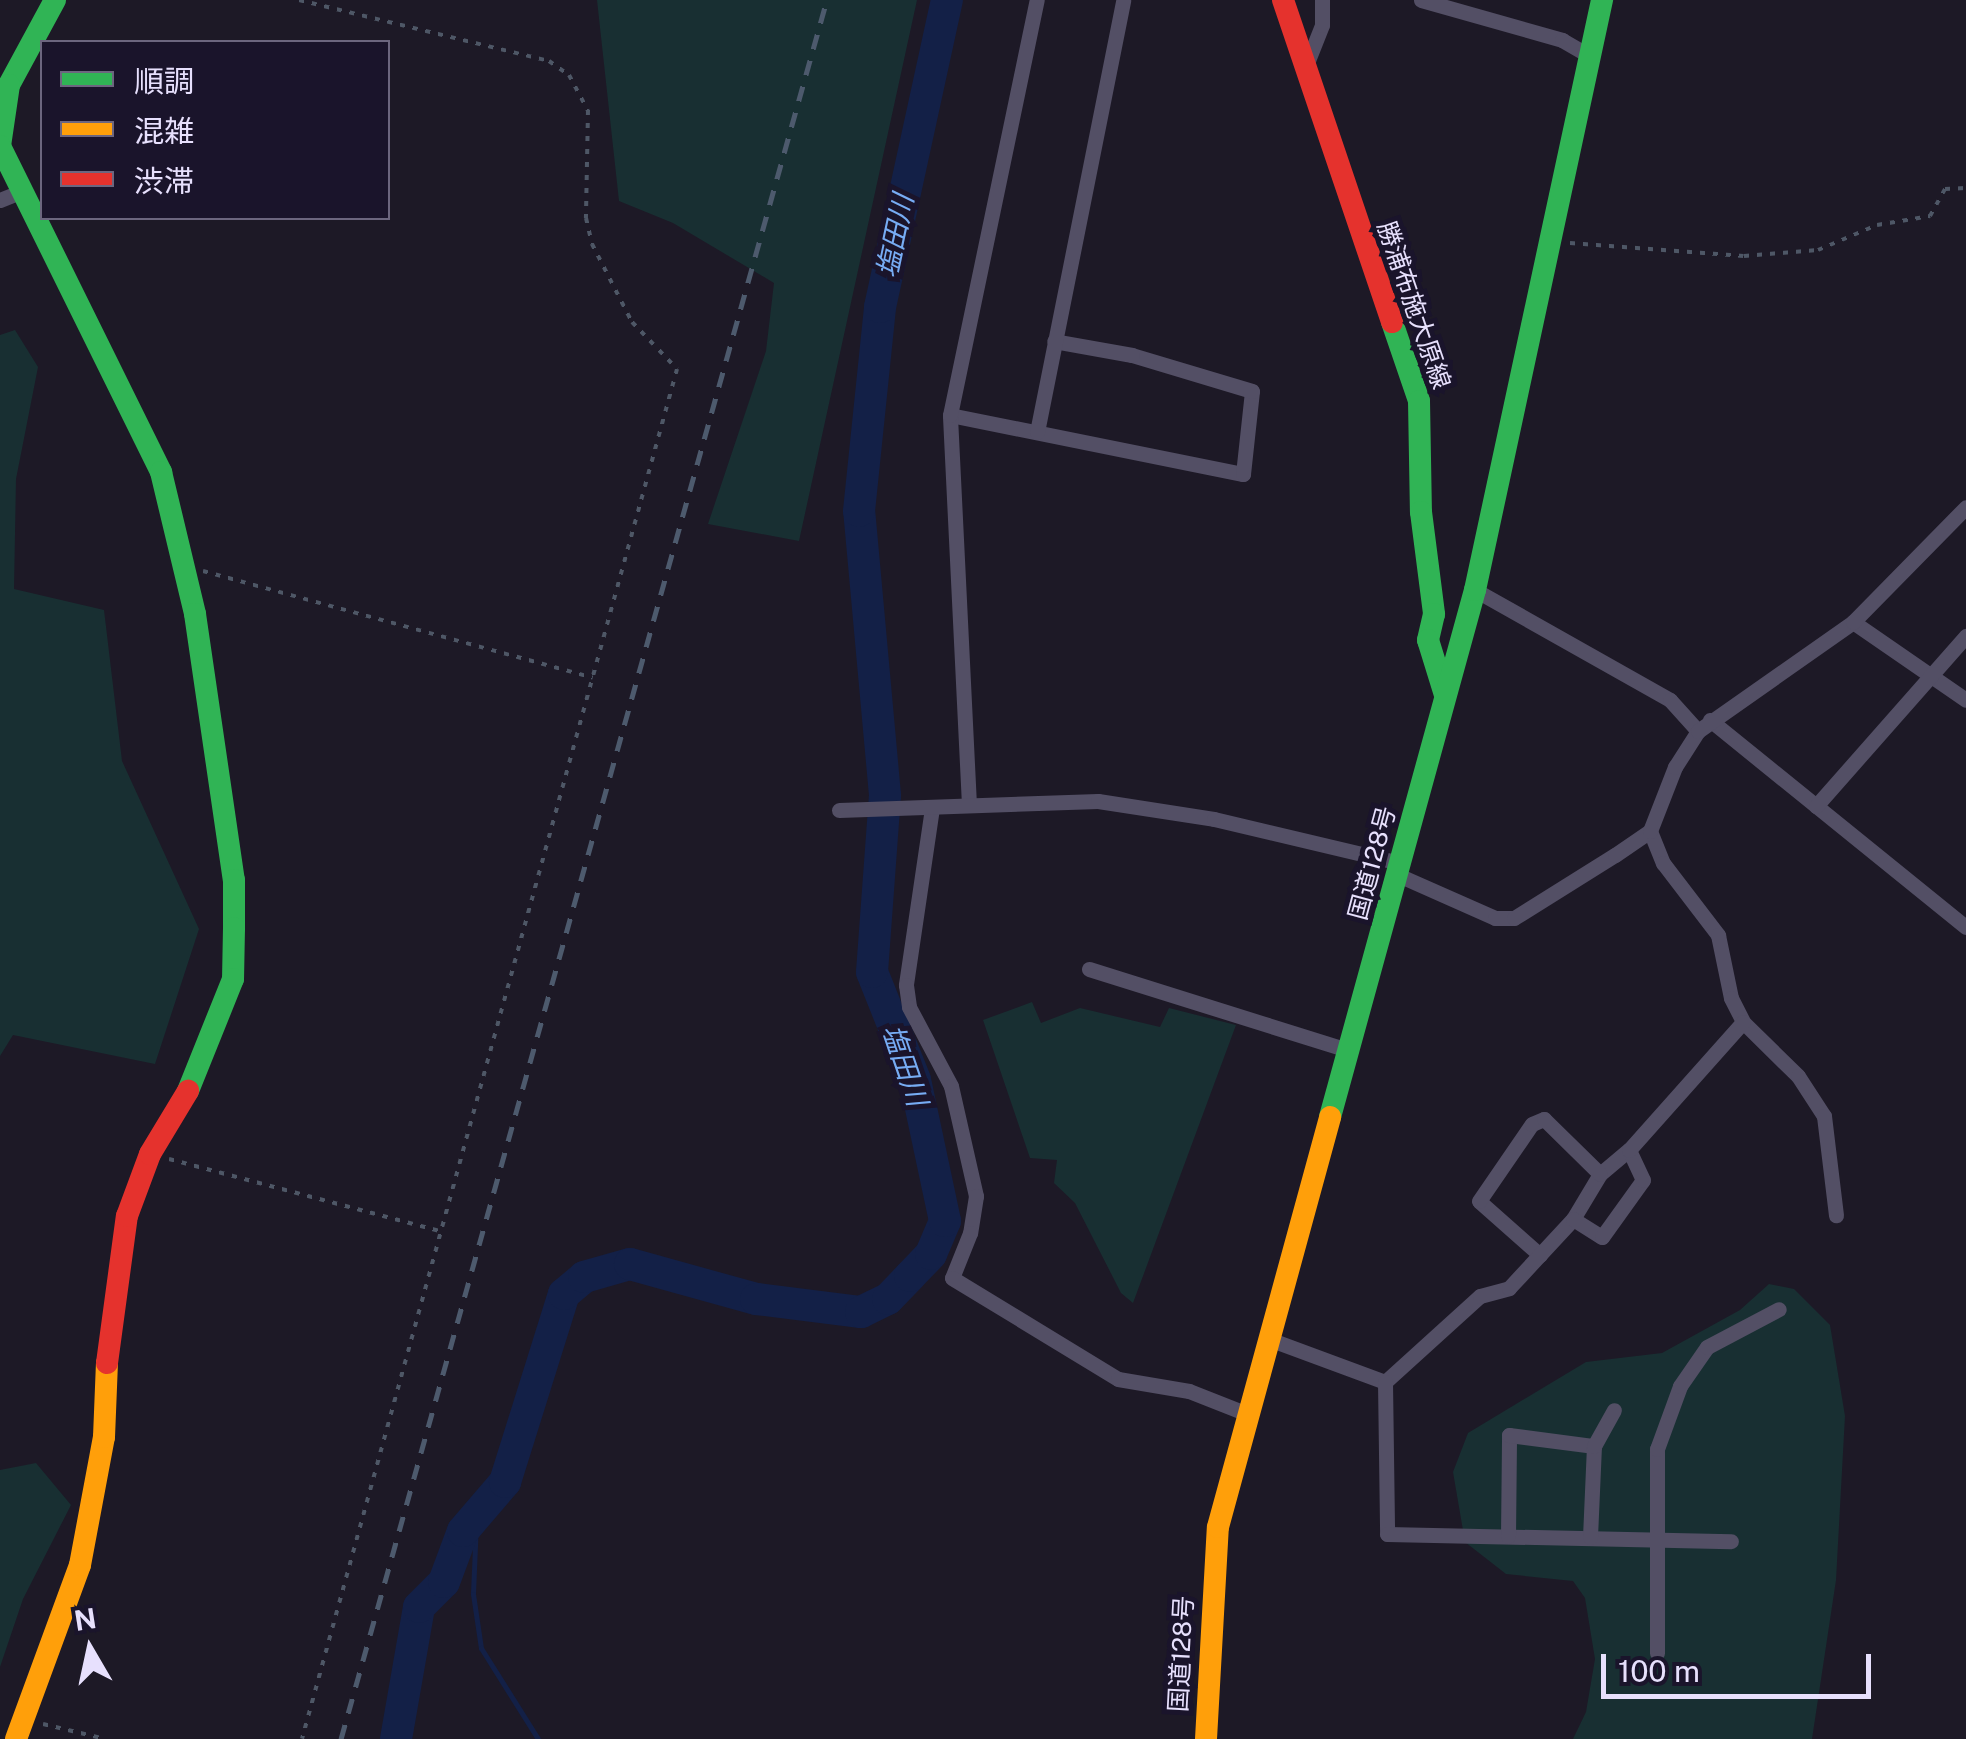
<!DOCTYPE html>
<html>
<head>
<meta charset="utf-8">
<style>
  body { margin:0 }
  #map { position:relative; width:1966px; height:1739px; overflow:hidden; background:#1d1926; font-family:"Public Sans","Noto Sans JP",sans-serif }
  div>[style] { position:absolute }
  .green>* { inset:0; background:#182f32 }
  .stream>* { height:5px; margin:-2.5px; padding:0 2.5px; transform-origin:2.5px; border-radius:2.5px; background:#132047 }
  .river>* { height:32px; margin:-16px; padding:0 16px; transform-origin:16px; border-radius:16px; background:#132047 }
  .path>* { height:4px; margin-top:-2px; transform-origin:0; background:repeating-linear-gradient(90deg,#4e5766 0 5px,transparent 0 13px) }
  .street>* { height:15px; margin:-7.5px; padding:0 7.5px; transform-origin:7.5px; border-radius:7.5px; background:#534f65 }
  .fast>* { height:22px; margin:-11px; padding:0 11px; transform-origin:11px; border-radius:11px; background:#30b455 }
  .slow>* { height:22px; margin:-11px; padding:0 11px; transform-origin:11px; border-radius:11px; background:#ff9f0a }
  .jam>* { height:22px; margin:-11px; padding:0 11px; transform-origin:11px; border-radius:11px; background:#e5322d }
  .rail>* { height:5px; margin-top:-2.5px; transform-origin:0; background:repeating-linear-gradient(90deg,#4d5a6d 0 15px,transparent 0 27px) }
  span { translate:-50% -50%; white-space:nowrap; text-align:center; line-height:1.15; -webkit-text-stroke:10px #1a142b; paint-order:stroke }
  .street-label { font-size:25px; color:#e7e0fd }
  .water-label { font-size:28px; color:#77acf4; font-style:italic }
  .legend { position:absolute; left:40px; top:40px; width:350px; height:180px; box-sizing:border-box; background:#1a142b; border:2px solid #6c667f; margin:0; padding:12px 18px; list-style:none; font-size:30px; color:#e7e0fd }
  .legend li { display:flex; align-items:center; gap:20px; height:50px }
  .legend b { width:50px; border:2px solid #6c667f }
  .north { position:absolute; left:40px; top:1599px; width:100px; height:100px; -webkit-text-stroke:8px #1a142b; paint-order:stroke; rotate:351deg; font-size:28px; font-weight:700; line-height:40px; text-align:center; color:#e7e0fd }
  .north::after { content:''; display:block; margin:auto; width:35px; height:45px; background:#e7e0fd; clip-path:polygon(50% 0,100% 100%,50% 72%,0 100%) }
  .scale { position:absolute; left:1601px; top:1654px; width:270px; height:45px; box-sizing:border-box; border:5px solid #e7e0fd; border-top:0; padding-left:12px; font-size:30px; line-height:35px; white-space:nowrap; color:#e7e0fd; -webkit-text-stroke:8px #1a142b; paint-order:stroke }
</style>
</head>
<body>
<div id="map">
  <div class="green">
    <i style="clip-path:polygon(597px 0,917px 0,799px 541px,708px 524px,766px 351px,774px 283px,673px 223px,619px 201px)"></i>
    <i style="clip-path:polygon(15px 330px,38px 367px,16px 479px,14px 589px,104px 610px,122px 761px,199px 929px,155px 1064px,13px 1035px,0 1056px,0 335px)"></i>
    <i style="clip-path:polygon(1032px 1002px,1041px 1023px,1080px 1008px,1160px 1027px,1169px 1008px,1236px 1025px,1133px 1303px,1121px 1293px,1075px 1203px,1054px 1183px,1057px 1160px,1030px 1158px,983px 1020px)"></i>
    <i style="clip-path:polygon(1769px 1284px,1794px 1289px,1830px 1325px,1845px 1416px,1836px 1580px,1812px 1739px,1573px 1739px,1586px 1712px,1595px 1659px,1585px 1598px,1573px 1581px,1506px 1574px,1465px 1542px,1453px 1472px,1468px 1433px,1586px 1362px,1662px 1353px,1740px 1310px)"></i>
    <i style="clip-path:polygon(36px 1463px,71px 1505px,23px 1599px,0 1667px,0 1470px)"></i>
  </div>
  <div class="stream">
    <i style="left:476px;top:1522px;width:72px;rotate:92.4deg"></i>
    <i style="left:473px;top:1594px;width:55px;rotate:81.6deg"></i>
    <i style="left:481px;top:1648px;width:107px;rotate:57.9deg"></i>
  </div>
  <div class="river">
    <i style="left:396px;top:1739px;width:134px;rotate:-80.1deg"></i>
    <i style="left:419px;top:1607px;width:35px;rotate:-45deg"></i>
    <i style="left:444px;top:1582px;width:54px;rotate:-69.6deg"></i>
    <i style="left:463px;top:1531px;width:65px;rotate:-49.4deg"></i>
    <i style="left:505px;top:1482px;width:197px;rotate:-72.6deg"></i>
    <i style="left:564px;top:1294px;width:26px;rotate:-40deg"></i>
    <i style="left:584px;top:1277px;width:48px;rotate:-15.8deg"></i>
    <i style="left:630px;top:1264px;width:131px;rotate:15.5deg"></i>
    <i style="left:756px;top:1299px;width:106px;rotate:7.1deg"></i>
    <i style="left:861px;top:1312px;width:30px;rotate:-26deg"></i>
    <i style="left:888px;top:1299px;width:32px;rotate:-46deg"></i>
    <i style="left:910px;top:1276px;width:30px;rotate:-46deg"></i>
    <i style="left:931px;top:1254px;width:36px;rotate:-67deg"></i>
    <i style="left:945px;top:1221px;width:144px;rotate:-102deg"></i>
    <i style="left:915px;top:1080px;width:116px;rotate:-111.7deg"></i>
    <i style="left:872px;top:972px;width:177px;rotate:-85.8deg"></i>
    <i style="left:885px;top:795px;width:285px;rotate:-95.2deg"></i>
    <i style="left:859px;top:511px;width:205px;rotate:-84.1deg"></i>
    <i style="left:880px;top:307px;width:314px;rotate:-77.7deg"></i>
  </div>
  <div class="path">
    <i style="left:299px;top:0;width:257px;rotate:13.7deg"></i>
    <i style="left:549px;top:61px;width:24px;rotate:35deg"></i>
    <i style="left:569px;top:75px;width:40px;rotate:62deg"></i>
    <i style="left:588px;top:110px;width:108px;rotate:91.1deg"></i>
    <i style="left:586px;top:218px;width:27px;rotate:77deg"></i>
    <i style="left:592px;top:244px;width:88px;rotate:62.9deg"></i>
    <i style="left:632px;top:322px;width:65px;rotate:46.2deg"></i>
    <i style="left:677px;top:369px;width:1420px;rotate:105.31deg"></i>
    <i style="left:1570px;top:243px;width:174px;rotate:4.3deg"></i>
    <i style="left:1744px;top:256px;width:74px;rotate:-4.6deg"></i>
    <i style="left:1818px;top:250px;width:64px;rotate:-23deg"></i>
    <i style="left:1877px;top:225px;width:54px;rotate:-9.6deg"></i>
    <i style="left:1930px;top:216px;width:31px;rotate:-61deg"></i>
    <i style="left:1945px;top:189px;width:21px;rotate:-3deg"></i>
    <i style="left:203px;top:571px;width:404px;rotate:15.3deg"></i>
    <i style="left:169px;top:1159px;width:280px;rotate:14.9deg"></i>
    <i style="left:43px;top:1724px;width:64px;rotate:13.6deg"></i>
  </div>
  <div class="street">
    <i style="left:1421px;top:0;width:147px;rotate:15.8deg"></i>
    <i style="left:1562px;top:40px;width:32px;rotate:30deg"></i>
    <i style="left:1305px;top:68px;width:46px;rotate:-68.4deg"></i>
    <i style="left:1322px;top:25px;width:25px;rotate:-90deg"></i>
    <i style="left:0;top:200px;width:22px;rotate:-22deg"></i>
    <i style="left:950px;top:415px;width:299px;rotate:11.4deg"></i>
    <i style="left:1243px;top:474px;width:83px;rotate:-83.8deg"></i>
    <i style="left:1252px;top:391px;width:125px;rotate:-163.3deg"></i>
    <i style="left:1132px;top:355px;width:79px;rotate:-169.8deg"></i>
    <i style="left:1037px;top:432px;width:440px;rotate:-78.7deg"></i>
    <i style="left:1475px;top:590px;width:224px;rotate:29.4deg"></i>
    <i style="left:1670px;top:700px;width:42px;rotate:47.9deg"></i>
    <i style="left:1853px;top:622px;width:137px;rotate:34.6deg"></i>
    <i style="left:1710px;top:720px;width:329px;rotate:39deg"></i>
    <i style="left:969px;top:805px;width:390px;rotate:-92.8deg"></i>
    <i style="left:950px;top:415px;width:424px;rotate:-78.2deg"></i>
    <i style="left:1816px;top:806px;width:227px;rotate:-48.6deg"></i>
    <i style="left:932px;top:808px;width:179px;rotate:98.4deg"></i>
    <i style="left:906px;top:985px;width:22px;rotate:82deg"></i>
    <i style="left:909px;top:1007px;width:89px;rotate:62deg"></i>
    <i style="left:951px;top:1086px;width:113px;rotate:77.2deg"></i>
    <i style="left:976px;top:1196px;width:37px;rotate:99deg"></i>
    <i style="left:970px;top:1233px;width:48px;rotate:111.8deg"></i>
    <i style="left:952px;top:1278px;width:194px;rotate:31.3deg"></i>
    <i style="left:1118px;top:1379px;width:72px;rotate:9.6deg"></i>
    <i style="left:1189px;top:1391px;width:60px;rotate:21.4deg"></i>
    <i style="left:839px;top:810px;width:259px;rotate:-2deg"></i>
    <i style="left:1098px;top:801px;width:117px;rotate:8.8deg"></i>
    <i style="left:1214px;top:819px;width:191px;rotate:13.3deg"></i>
    <i style="left:1650px;top:831px;width:35px;rotate:68deg"></i>
    <i style="left:1663px;top:863px;width:91px;rotate:52.6deg"></i>
    <i style="left:1718px;top:935px;width:64px;rotate:78.3deg"></i>
    <i style="left:1731px;top:998px;width:27px;rotate:63deg"></i>
    <i style="left:1743px;top:1022px;width:77px;rotate:44.5deg"></i>
    <i style="left:1798px;top:1076px;width:48px;rotate:57deg"></i>
    <i style="left:1824px;top:1116px;width:100px;rotate:83.1deg"></i>
    <i style="left:1398px;top:875px;width:106px;rotate:23.9deg"></i>
    <i style="left:1495px;top:918px;width:19px"></i>
    <i style="left:1514px;top:918px;width:119px;rotate:-32deg"></i>
    <i style="left:1615px;top:855px;width:42px;rotate:-34.4deg"></i>
    <i style="left:1650px;top:831px;width:69px;rotate:-68.7deg"></i>
    <i style="left:1675px;top:767px;width:43px;rotate:-57.4deg"></i>
    <i style="left:1698px;top:731px;width:189px;rotate:-35.1deg"></i>
    <i style="left:1853px;top:622px;width:161px;rotate:-45.5deg"></i>
    <i style="left:1089px;top:969px;width:274px;rotate:17.4deg"></i>
    <i style="left:1573px;top:1219px;width:52px;rotate:-59deg"></i>
    <i style="left:1600px;top:1174px;width:38px;rotate:-40deg"></i>
    <i style="left:1540px;top:1255px;width:81px;rotate:-138.5deg"></i>
    <i style="left:1479px;top:1201px;width:93px;rotate:-55.5deg"></i>
    <i style="left:1532px;top:1124px;width:13px;rotate:-23deg"></i>
    <i style="left:1544px;top:1119px;width:78px;rotate:44.5deg"></i>
    <i style="left:1266px;top:1338px;width:127px;rotate:20.3deg"></i>
    <i style="left:1385px;top:1382px;width:128px;rotate:-42.2deg"></i>
    <i style="left:1480px;top:1296px;width:30px;rotate:-15deg"></i>
    <i style="left:1509px;top:1288px;width:94px;rotate:-47.2deg"></i>
    <i style="left:1573px;top:1219px;width:34px;rotate:32deg"></i>
    <i style="left:1602px;top:1237px;width:70px;rotate:-54.3deg"></i>
    <i style="left:1643px;top:1180px;width:33px;rotate:-115deg"></i>
    <i style="left:1629px;top:1150px;width:171px;rotate:-48.3deg"></i>
    <i style="left:1385px;top:1382px;width:152px;rotate:89.2deg"></i>
    <i style="left:1387px;top:1534px;width:344px;rotate:1.2deg"></i>
    <i style="left:1508px;top:1536px;width:101px;rotate:-89.4deg"></i>
    <i style="left:1509px;top:1435px;width:86px;rotate:7.4deg"></i>
    <i style="left:1590px;top:1537px;width:91px;rotate:-87.5deg"></i>
    <i style="left:1594px;top:1446px;width:41px;rotate:-60.9deg"></i>
    <i style="left:1657px;top:1653px;width:204px;rotate:-90deg"></i>
    <i style="left:1657px;top:1449px;width:67px;rotate:-69.9deg"></i>
    <i style="left:1680px;top:1386px;width:47px;rotate:-55.3deg"></i>
    <i style="left:1707px;top:1347px;width:81px;rotate:-27.8deg"></i>
  </div>
  <div class="fast">
    <i style="left:55px;top:0;width:97px;rotate:118.4deg"></i>
    <i style="left:9px;top:85px;width:62px;rotate:98.4deg"></i>
    <i style="left:0;top:146px;width:364px;rotate:63.7deg"></i>
    <i style="left:161px;top:472px;width:146px;rotate:76.5deg"></i>
    <i style="left:195px;top:614px;width:269px;rotate:81.7deg"></i>
    <i style="left:234px;top:880px;width:48px;rotate:90deg"></i>
    <i style="left:234px;top:928px;width:51px;rotate:91.1deg"></i>
    <i style="left:233px;top:979px;width:121px;rotate:111.9deg"></i>
    <i style="left:1392px;top:322px;width:83px;rotate:71.1deg"></i>
    <i style="left:1419px;top:401px;width:111px;rotate:89deg"></i>
    <i style="left:1421px;top:512px;width:103px;rotate:82.7deg"></i>
    <i style="left:1434px;top:614px;width:27px;rotate:103deg"></i>
    <i style="left:1428px;top:640px;width:58px;rotate:72.8deg"></i>
    <i style="left:1330px;top:1117px;width:547px;rotate:-74.62deg"></i>
    <i style="left:1475px;top:590px;width:604px;rotate:-77.85deg"></i>
  </div>
  <div class="slow">
    <i style="left:16px;top:1739px;width:185px;rotate:-69.8deg"></i>
    <i style="left:80px;top:1565px;width:130px;rotate:-79.4deg"></i>
    <i style="left:104px;top:1437px;width:74px;rotate:-87.7deg"></i>
    <i style="left:1206px;top:1739px;width:212px;rotate:-86.8deg"></i>
    <i style="left:1218px;top:1527px;width:425px;rotate:-74.7deg"></i>
  </div>
  <div class="jam">
    <i style="left:1283px;top:0;width:340px;rotate:71.3deg"></i>
    <i style="left:107px;top:1363px;width:148px;rotate:-82.3deg"></i>
    <i style="left:127px;top:1216px;width:66px;rotate:-69.6deg"></i>
    <i style="left:150px;top:1154px;width:74px;rotate:-58.9deg"></i>
  </div>
  <div class="rail">
    <i style="left:341px;top:1739px;width:1806px;rotate:-74.39deg"></i>
  </div>
  <div class="street-label">
    <span style="left:1414px;top:305px;rotate:71deg">勝浦布施大原線</span>
    <span style="left:1372px;top:863px;rotate:-75deg">国道128号</span>
    <span style="left:1181px;top:1654px;rotate:-87deg">国道128号</span>
  </div>
  <div class="water-label">
    <span style="left:895px;top:236px;rotate:-78deg">塩田川</span>
    <span style="left:905px;top:1065px;rotate:71deg">塩田川</span>
  </div>
  <ul class="legend">
  <li><b style="height:12px;background:#30b455"></b>順調</li>
  <li><b style="height:12px;background:#ff9f0a"></b>混雑</li>
  <li><b style="height:12px;background:#e5322d"></b>渋滞</li>
  </ul>
  <div class="north">N</div>
  <div class="scale">100 m</div>
</div>
</body>
</html>
